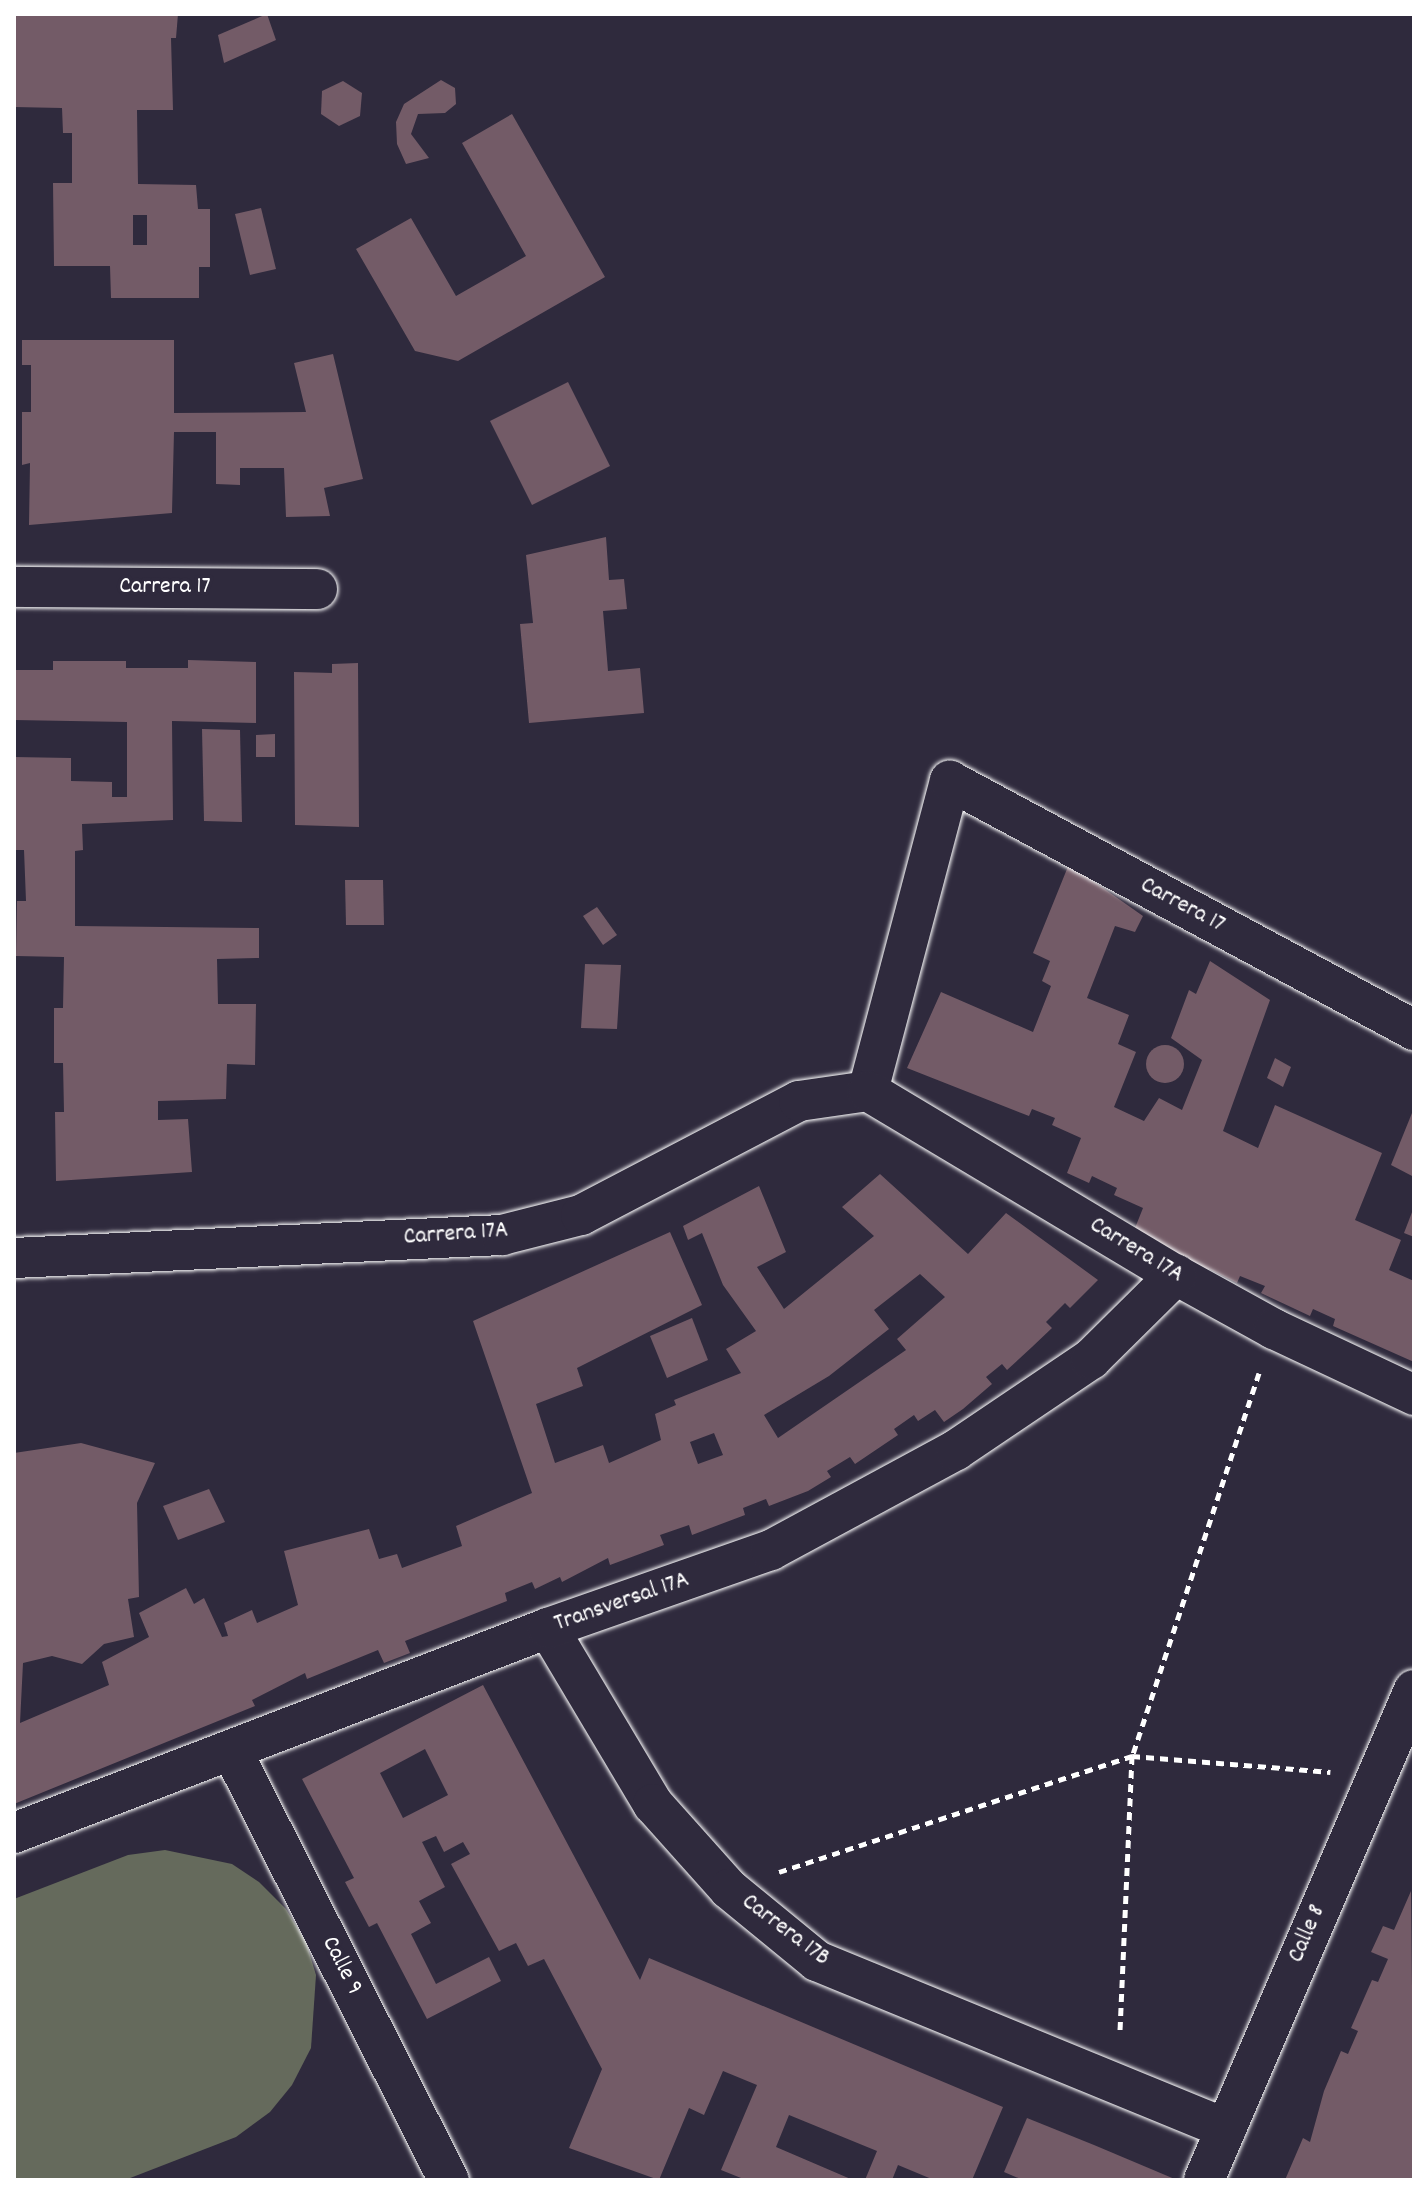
<!DOCTYPE html>
<html>
<head>
<meta charset="utf-8">
<style>
  body { margin:0 }
  #map { position:relative; width:1428px; height:2194px; overflow:hidden; background:#2f2a3d; font-family:Dekko,sans-serif }
  div>[style] { position:absolute }
  .green>* { inset:0; background:#656a5c }
  .building>* { inset:0; background:#735b67 }
  .round { border-radius:50% }
  .path>* { height:5px; margin-top:-2.5px; transform-origin:0; background:repeating-linear-gradient(90deg,#fff 0 8px,transparent 0 14px) }
  .roads { filter:drop-shadow(0 0 2px #fff) drop-shadow(0 0 2px #fff) }
  .street>* { height:40px; margin:-20px; padding:0 20px; transform-origin:20px; border-radius:20px; background:#2f2a3d }
  span { translate:-50% -50%; white-space:nowrap; text-align:center; line-height:1.15; -webkit-text-stroke:7px #2f2a3d; paint-order:stroke }
  .street-label { font-size:24px; color:#fff }
  .frame { position:absolute; inset:0; border:16px solid #fff; pointer-events:none }
</style>
</head>
<body>
<div id="map">
  <div class="green">
    <i style="clip-path:polygon(165px 1850px,232px 1864px,259px 1882px,286px 1909px,306px 1942px,316px 1975px,311px 2048px,292px 2085px,270px 2112px,236px 2137px,125px 2180px,14px 2180px,14px 1899px,128px 1855px)"></i>
  </div>
  <div class="building">
    <i style="clip-path:polygon(evenodd,14px 14px,178px 14px,176px 38px,171px 38px,173px 110px,137px 110px,138px 184px,196px 185px,198px 209px,210px 209px,210px 267px,199px 267px,199px 298px,111px 298px,110px 266px,54px 266px,53px 183px,72px 183px,72px 133px,63px 133px,62px 108px,14px 107px,14px 14px,133px 215px,147px 215px,147px 245px,133px 245px,133px 215px)"></i>
    <i style="clip-path:polygon(267px 14px,276px 40px,224px 63px,218px 35px)"></i>
    <i style="clip-path:polygon(441px 80px,455px 88px,456px 104px,445px 113px,418px 114px,411px 134px,429px 158px,406px 164px,397px 144px,396px 122px,404px 104px)"></i>
    <i style="clip-path:polygon(343px 81px,362px 93px,360px 116px,339px 126px,321px 114px,322px 91px)"></i>
    <i style="clip-path:polygon(512px 114px,605px 277px,458px 361px,415px 351px,356px 249px,411px 218px,456px 296px,526px 256px,462px 143px)"></i>
    <i style="clip-path:polygon(261px 208px,276px 269px,250px 275px,235px 214px)"></i>
    <i style="clip-path:polygon(22px 340px,174px 340px,174px 413px,306px 412px,294px 363px,333px 354px,363px 479px,324px 488px,330px 516px,286px 517px,284px 468px,240px 468px,240px 485px,216px 484px,216px 432px,174px 432px,172px 513px,29px 525px,30px 463px,22px 465px,22px 412px,31px 412px,31px 365px,22px 365px)"></i>
    <i style="clip-path:polygon(568px 382px,610px 466px,532px 505px,490px 421px)"></i>
    <i style="clip-path:polygon(606px 537px,609px 580px,624px 579px,627px 609px,603px 611px,608px 671px,640px 668px,644px 713px,529px 723px,520px 624px,533px 623px,526px 555px)"></i>
    <i style="clip-path:polygon(188px 660px,256px 662px,256px 723px,172px 721px,173px 820px,82px 824px,83px 850px,75px 851px,75px 926px,259px 928px,259px 958px,217px 959px,218px 1004px,256px 1004px,255px 1065px,227px 1064px,226px 1099px,158px 1101px,158px 1120px,188px 1119px,192px 1172px,56px 1181px,55px 1112px,64px 1112px,63px 1063px,54px 1063px,54px 1008px,63px 1008px,64px 957px,16px 956px,17px 901px,26px 901px,24px 850px,16px 850px,14px 757px,71px 758px,71px 781px,112px 782px,112px 797px,127px 797px,127px 722px,14px 720px,14px 670px,53px 670px,53px 661px,126px 661px,126px 668px,188px 668px)"></i>
    <i style="clip-path:polygon(358px 663px,359px 827px,295px 825px,294px 672px,332px 673px,332px 664px)"></i>
    <i style="clip-path:polygon(202px 729px,240px 730px,242px 822px,204px 821px)"></i>
    <i style="clip-path:polygon(275px 734px,275px 757px,256px 757px,256px 735px)"></i>
    <i style="clip-path:polygon(1069px 864px,1143px 916px,1135px 932px,1115px 926px,1087px 998px,1129px 1015px,1118px 1044px,1136px 1052px,1114px 1107px,1144px 1121px,1159px 1098px,1182px 1110px,1202px 1060px,1171px 1038px,1189px 990px,1196px 994px,1210px 961px,1270px 1000px,1223px 1131px,1258px 1148px,1275px 1105px,1382px 1153px,1355px 1220px,1401px 1240px,1389px 1270px,1414px 1281px,1414px 1362px,1333px 1326px,1335px 1319px,1313px 1309px,1310px 1316px,1261px 1293px,1265px 1286px,1240px 1276px,1237px 1283px,1209px 1269px,1206px 1276px,1135px 1228px,1143px 1208px,1114px 1195px,1117px 1188px,1092px 1176px,1089px 1183px,1067px 1173px,1081px 1138px,1052px 1125px,1055px 1118px,1032px 1109px,1029px 1116px,907px 1068px,941px 992px,1033px 1032px,1051px 986px,1042px 981px,1050px 961px,1033px 953px)"></i>
    <i style="clip-path:polygon(345px 880px,383px 880px,384px 925px,346px 925px)"></i>
    <i style="clip-path:polygon(597px 907px,617px 935px,603px 945px,583px 916px)"></i>
    <i style="clip-path:polygon(585px 964px,621px 965px,617px 1029px,581px 1028px)"></i>
    <i class="round" style="left:1146px;top:1045px;width:38px;height:38px"></i>
    <i style="clip-path:polygon(1275px 1058px,1291px 1067px,1283px 1087px,1267px 1078px)"></i>
    <i style="clip-path:polygon(1414px 1108px,1414px 1177px,1391px 1165px)"></i>
    <i style="clip-path:polygon(evenodd,880px 1174px,968px 1254px,1006px 1213px,1098px 1280px,1070px 1308px,1065px 1303px,1046px 1322px,1052px 1328px,1032px 1347px,1007px 1370px,1002px 1364px,986px 1377px,992px 1384px,963px 1409px,944px 1422px,935px 1410px,918px 1421px,914px 1415px,894px 1429px,898px 1435px,855px 1464px,850px 1457px,827px 1471px,831px 1477px,808px 1491px,769px 1506px,766px 1499px,743px 1508px,745px 1515px,692px 1535px,689px 1525px,660px 1535px,664px 1545px,610px 1565px,608px 1558px,562px 1582px,560px 1577px,535px 1589px,532px 1582px,505px 1593px,507px 1601px,405px 1641px,410px 1653px,384px 1663px,378px 1650px,307px 1679px,305px 1673px,252px 1700px,255px 1706px,14px 1804px,14px 1453px,81px 1443px,155px 1463px,137px 1503px,139px 1597px,128px 1599px,134px 1637px,104px 1644px,82px 1664px,52px 1656px,23px 1663px,20px 1723px,109px 1685px,102px 1662px,149px 1637px,139px 1613px,186px 1588px,194px 1604px,204px 1598px,222px 1637px,228px 1636px,224px 1623px,252px 1610px,257px 1623px,298px 1605px,284px 1551px,369px 1529px,379px 1559px,397px 1554px,402px 1568px,462px 1546px,456px 1526px,532px 1493px,473px 1321px,670px 1232px,702px 1305px,577px 1368px,583px 1386px,536px 1404px,555px 1463px,603px 1445px,609px 1463px,661px 1440px,655px 1414px,676px 1405px,674px 1400px,741px 1373px,726px 1349px,756px 1331px,723px 1285px,702px 1233px,688px 1240px,683px 1226px,759px 1186px,786px 1252px,757px 1267px,784px 1309px,874px 1236px,842px 1207px,880px 1174px,920px 1274px,945px 1297px,897px 1339px,906px 1350px,778px 1438px,764px 1415px,829px 1376px,889px 1329px,874px 1310px,920px 1274px,880px 1174px,714px 1433px,723px 1455px,698px 1464px,690px 1442px,714px 1433px)"></i>
    <i style="clip-path:polygon(1414px 1207px,1414px 1237px,1404px 1233px)"></i>
    <i style="clip-path:polygon(692px 1318px,708px 1360px,667px 1378px,650px 1336px)"></i>
    <i style="clip-path:polygon(209px 1489px,225px 1522px,178px 1540px,163px 1506px)"></i>
    <i style="clip-path:polygon(evenodd,483px 1685px,640px 1980px,649px 1958px,1003px 2107px,972px 2180px,934px 2180px,898px 2165px,892px 2180px,865px 2180px,877px 2151px,789px 2115px,776px 2147px,853px 2180px,746px 2180px,721px 2170px,757px 2085px,723px 2071px,704px 2115px,689px 2108px,659px 2180px,569px 2148px,602px 2069px,544px 1959px,528px 1966px,516px 1943px,499px 1951px,451px 1864px,470px 1854px,463px 1842px,444px 1852px,436px 1836px,422px 1842px,445px 1887px,419px 1901px,431px 1923px,411px 1934px,436px 1984px,489px 1957px,501px 1981px,427px 2019px,377px 1923px,369px 1927px,345px 1882px,354px 1878px,302px 1779px,483px 1685px,425px 1749px,448px 1795px,403px 1818px,380px 1773px,425px 1749px)"></i>
    <i style="clip-path:polygon(1411px 1891px,1414px 2180px,1285px 2180px,1303px 2138px,1310px 2142px,1324px 2091px,1341px 2051px,1348px 2054px,1358px 2031px,1351px 2028px,1372px 1980px,1378px 1982px,1388px 1959px,1371px 1952px,1383px 1926px,1394px 1930px)"></i>
    <i style="clip-path:polygon(1027px 2118px,1094px 2145px,1177px 2180px,1023px 2180px,1004px 2172px)"></i>
  </div>
  <div class="path">
    <i style="left:1259px;top:1373px;width:404px;rotate:108.3deg"></i>
    <i style="left:1132px;top:1756px;width:199px;rotate:4.6deg"></i>
    <i style="left:779px;top:1872px;width:372px;rotate:-18.2deg"></i>
    <i style="left:1132px;top:1756px;width:278px;rotate:92.5deg"></i>
  </div>
  <div class="roads">
    <div class="street">
      <i style="left:14px;top:587px;width:303px;rotate:0.4deg"></i>
      <i style="left:868px;top:1091px;width:321px;rotate:-75.2deg"></i>
      <i style="left:950px;top:781px;width:527px;rotate:28.22deg"></i>
      <i style="left:14px;top:1258px;width:489px;rotate:-2.7deg"></i>
      <i style="left:502px;top:1235px;width:81px;rotate:-14.2deg"></i>
      <i style="left:581px;top:1215px;width:246px;rotate:-27.6deg"></i>
      <i style="left:799px;top:1101px;width:70px;rotate:-8.2deg"></i>
      <i style="left:868px;top:1091px;width:359px;rotate:30.9deg"></i>
      <i style="left:1176px;top:1275px;width:112px;rotate:28.9deg"></i>
      <i style="left:1274px;top:1329px;width:155px;rotate:25.2deg"></i>
      <i style="left:548px;top:1628px;width:205px;rotate:59.2deg"></i>
      <i style="left:653px;top:1804px;width:114px;rotate:48.2deg"></i>
      <i style="left:729px;top:1889px;width:114px;rotate:39.3deg"></i>
      <i style="left:817px;top:1961px;width:442px;rotate:22.3deg"></i>
      <i style="left:233px;top:1753px;width:479px;rotate:63.2deg"></i>
      <i style="left:14px;top:1833px;width:572px;rotate:-21deg"></i>
      <i style="left:548px;top:1628px;width:236px;rotate:-19.3deg"></i>
      <i style="left:771px;top:1550px;width:210px;rotate:-28.4deg"></i>
      <i style="left:956px;top:1450px;width:163px;rotate:-34deg"></i>
      <i style="left:1091px;top:1359px;width:120px;rotate:-44.7deg"></i>
      <i style="left:1204px;top:2180px;width:533px;rotate:-66.8deg"></i>
    </div>
  </div>
  <div class="street-label">
    <span style="left:165px;top:588px">Carrera 17</span>
    <span style="left:1182px;top:906px;rotate:28deg">Carrera 17</span>
    <span style="left:456px;top:1235px;rotate:-4deg">Carrera 17A</span>
    <span style="left:1136px;top:1251px;rotate:31deg">Carrera 17A</span>
    <span style="left:622px;top:1603px;rotate:-19deg">Transversal 17A</span>
    <span style="left:785px;top:1931px;rotate:37deg">Carrera 17B</span>
    <span style="left:1308px;top:1934px;rotate:-67deg">Calle 8</span>
    <span style="left:341px;top:1966px;rotate:63deg">Calle 9</span>
  </div>
  <div class="frame"></div>
</div>
</body>
</html>
